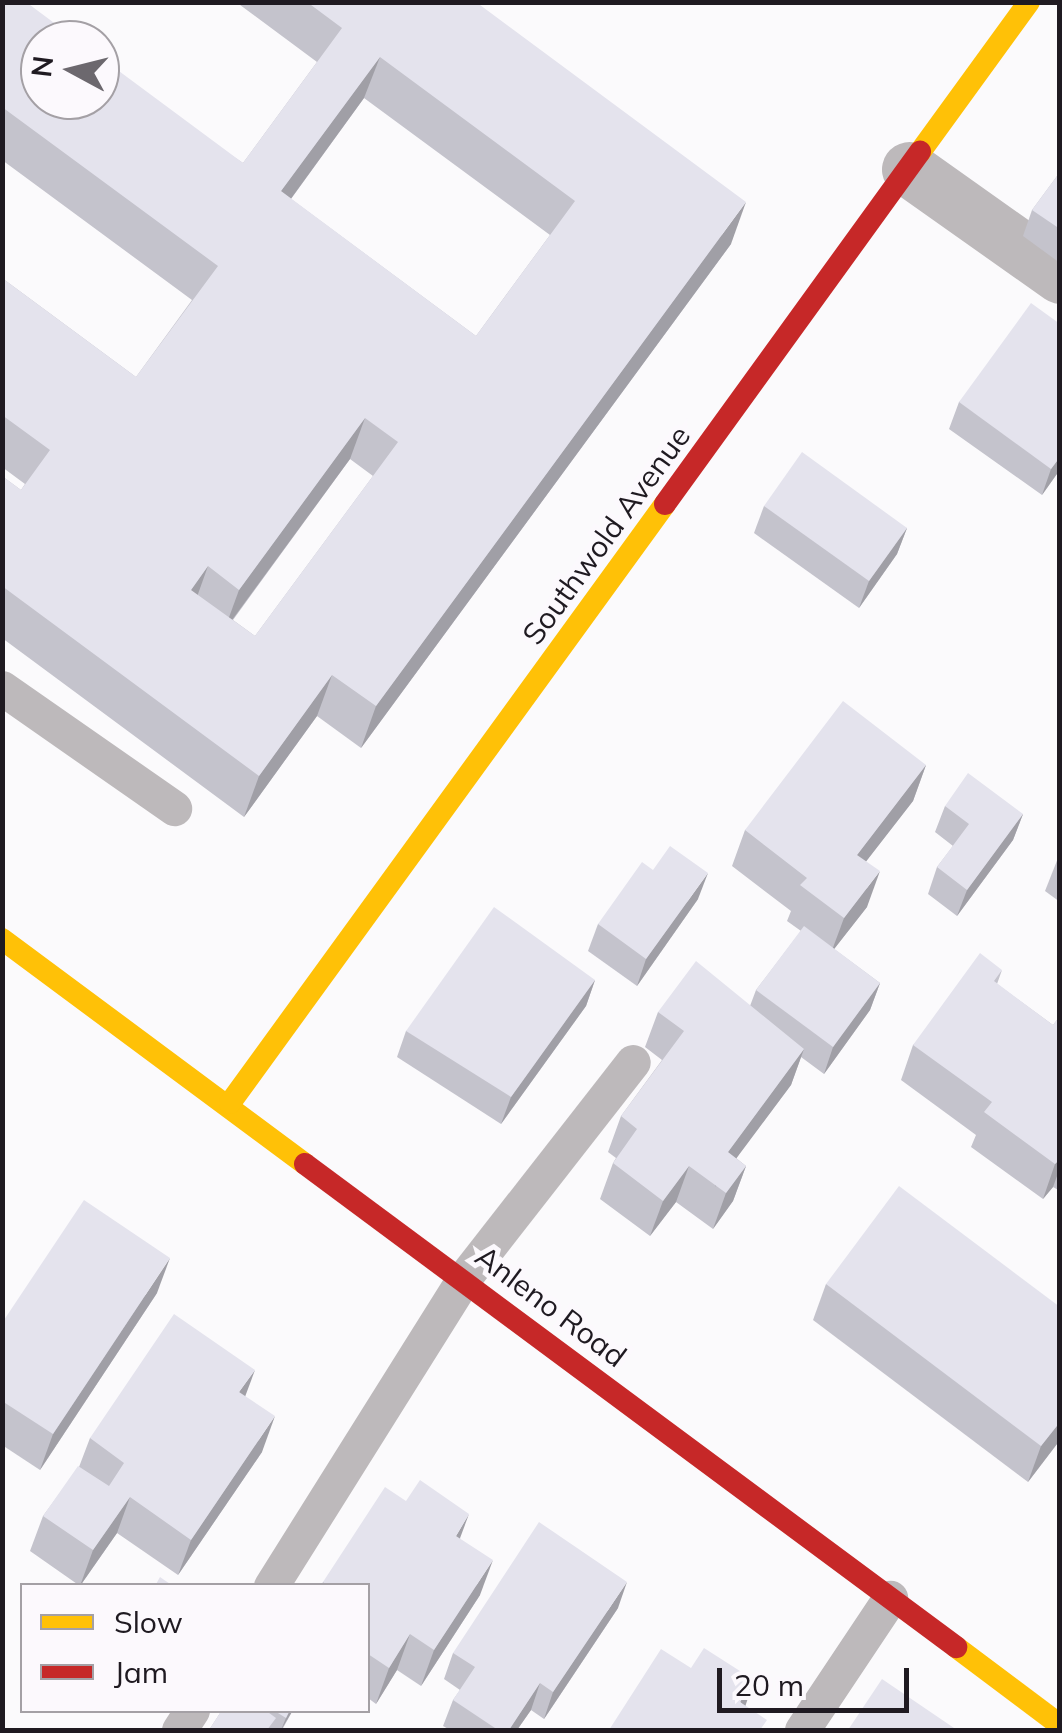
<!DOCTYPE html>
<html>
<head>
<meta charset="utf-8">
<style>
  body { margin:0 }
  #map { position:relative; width:1062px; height:1733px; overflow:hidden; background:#fbfafc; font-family:Mulish,sans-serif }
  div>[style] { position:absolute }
  .lane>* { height:35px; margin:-17.5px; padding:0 17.5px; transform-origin:17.5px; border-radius:17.5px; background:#bdb9bb }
  .street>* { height:55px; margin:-27.5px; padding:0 27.5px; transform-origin:27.5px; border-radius:27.5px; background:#bdb9bb }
  .slow>* { height:22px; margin:-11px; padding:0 11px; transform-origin:11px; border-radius:11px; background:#ffc107 }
  .jam>* { height:22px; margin:-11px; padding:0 11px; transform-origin:11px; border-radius:11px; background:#c62828 }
  .wall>* { inset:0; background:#c4c3cc }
  .shaded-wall>* { inset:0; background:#a09fa6 }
  .building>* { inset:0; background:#e4e3ed }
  span { translate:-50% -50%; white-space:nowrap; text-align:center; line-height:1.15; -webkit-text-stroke:10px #fcf9fd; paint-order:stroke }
  .street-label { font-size:30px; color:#1f1a21 }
  .frame { position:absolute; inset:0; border:5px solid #1f1a21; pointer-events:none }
  .legend { position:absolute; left:20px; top:1583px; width:350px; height:130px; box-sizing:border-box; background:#fcf9fd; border:2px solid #a4a0a5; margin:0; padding:12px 18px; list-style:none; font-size:30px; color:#1f1a21 }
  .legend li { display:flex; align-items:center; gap:20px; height:50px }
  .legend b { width:50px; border:2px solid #a4a0a5 }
  .north { position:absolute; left:20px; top:20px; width:100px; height:100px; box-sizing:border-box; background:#fcf9fd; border:2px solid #a4a0a5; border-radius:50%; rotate:277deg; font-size:28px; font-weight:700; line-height:40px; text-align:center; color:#1f1a21 }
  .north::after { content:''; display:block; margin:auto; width:35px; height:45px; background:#6c686e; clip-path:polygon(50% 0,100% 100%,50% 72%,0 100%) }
  .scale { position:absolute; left:717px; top:1668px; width:192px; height:45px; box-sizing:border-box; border:5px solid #1f1a21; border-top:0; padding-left:12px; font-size:30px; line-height:35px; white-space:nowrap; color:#1f1a21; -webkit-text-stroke:8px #fcf9fd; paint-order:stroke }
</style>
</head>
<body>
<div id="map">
  <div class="lane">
    <i style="left:2px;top:688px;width:210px;rotate:34.9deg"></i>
    <i style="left:271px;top:1586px;width:363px;rotate:-57.9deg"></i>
    <i style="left:464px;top:1278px;width:274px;rotate:-52deg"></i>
    <i style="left:179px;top:1730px;width:24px;rotate:-57deg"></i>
    <i style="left:802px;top:1730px;width:159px;rotate:-56.3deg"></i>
  </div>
  <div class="street">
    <i style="left:909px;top:169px;width:185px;rotate:35.3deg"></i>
  </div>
  <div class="slow">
    <i style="left:920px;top:152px;width:185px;rotate:-54deg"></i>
    <i style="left:2px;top:939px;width:377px;rotate:36.6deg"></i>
    <i style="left:230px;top:1103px;width:740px;rotate:-54.01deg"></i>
    <i style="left:956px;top:1647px;width:130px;rotate:36.9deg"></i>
  </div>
  <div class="jam">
    <i style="left:665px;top:504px;width:435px;rotate:-54.1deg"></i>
    <i style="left:305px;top:1164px;width:811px;rotate:36.57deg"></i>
  </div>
  <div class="wall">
    <i style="clip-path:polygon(evenodd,2px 2px,243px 163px,317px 62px,236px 2px,476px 2px,731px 244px,361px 748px,317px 716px,244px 817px,2px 638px,2px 476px,21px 490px,25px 484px,2px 467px,2px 278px,136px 377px,192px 300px,2px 160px,2px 2px,364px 98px,550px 235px,476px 336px,291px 199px,364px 98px,2px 2px,350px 459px,373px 476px,255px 636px,233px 620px,350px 459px)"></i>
    <i style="clip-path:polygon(1060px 172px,1060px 263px,1023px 236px,1032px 210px)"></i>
    <i style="clip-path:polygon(1060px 324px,1060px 474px,1059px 471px,1042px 495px,949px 429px,959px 402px)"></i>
    <i style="clip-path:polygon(764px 506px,907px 528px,897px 554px,859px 608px,754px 533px)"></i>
    <i style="clip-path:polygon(926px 765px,913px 801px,866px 861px,867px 907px,834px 949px,880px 983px,870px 1010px,824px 1074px,801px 1057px,791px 1085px,736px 1158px,746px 1166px,733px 1201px,713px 1229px,676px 1202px,650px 1236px,600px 1199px,613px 1163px,616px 1158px,608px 1152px,621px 1116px,662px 1060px,645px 1047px,658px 1012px,750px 1006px,756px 990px,801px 931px,787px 921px,791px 911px,732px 866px,745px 830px)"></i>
    <i style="clip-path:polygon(945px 806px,1023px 814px,1013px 840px,957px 916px,928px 894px,937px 867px,953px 846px,935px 832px)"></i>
    <i style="clip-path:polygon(1060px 853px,1060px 902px,1045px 891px)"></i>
    <i style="clip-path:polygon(698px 899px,637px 986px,588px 951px,598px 924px)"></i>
    <i style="clip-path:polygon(1002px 970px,997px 984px,1053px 1025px,1060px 1016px,1060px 1191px,1053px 1187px,1043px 1199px,971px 1147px,976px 1135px,901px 1080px,913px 1045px)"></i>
    <i style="clip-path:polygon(595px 980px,586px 1006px,501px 1124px,397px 1057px,406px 1031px)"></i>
    <i style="clip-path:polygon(826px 1284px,1060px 1307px,1060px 1440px,1028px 1482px,813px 1320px)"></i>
    <i style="clip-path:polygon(157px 1293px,40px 1470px,2px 1445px,2px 1323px)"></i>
    <i style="clip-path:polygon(245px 1396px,262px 1452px,178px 1575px,117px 1533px,80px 1586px,30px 1551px,43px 1516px,79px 1467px,90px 1438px)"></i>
    <i style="clip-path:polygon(460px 1538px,480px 1595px,421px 1686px,397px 1670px,376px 1704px,368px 1698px,368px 1586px,321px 1586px,323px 1582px)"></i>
    <i style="clip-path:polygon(618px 1608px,544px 1719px,531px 1710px,517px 1730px,450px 1730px,443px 1726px,453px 1700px,460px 1690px,444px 1679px,453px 1653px)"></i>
    <i style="clip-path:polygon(222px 1710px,293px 1710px,282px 1730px,277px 1730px,272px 1728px,271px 1730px,209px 1730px)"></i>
  </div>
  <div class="shaded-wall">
    <i style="clip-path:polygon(380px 57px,364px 98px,266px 233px,281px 191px)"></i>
    <i style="clip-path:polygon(746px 202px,731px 244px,361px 748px,376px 706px)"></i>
    <i style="clip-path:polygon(365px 418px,350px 459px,224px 631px,239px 590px)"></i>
    <i style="clip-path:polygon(1060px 457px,1059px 471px,1042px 495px,1051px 469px)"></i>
    <i style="clip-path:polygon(907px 528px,897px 554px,859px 608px,869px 581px)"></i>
    <i style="clip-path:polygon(208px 566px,193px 608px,191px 590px)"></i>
    <i style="clip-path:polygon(332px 675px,317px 716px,244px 817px,259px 776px)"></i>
    <i style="clip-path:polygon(926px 765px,913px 801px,844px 890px,857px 855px)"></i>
    <i style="clip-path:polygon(1023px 814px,1013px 840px,957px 916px,967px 890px)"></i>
    <i style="clip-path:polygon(880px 871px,867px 907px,831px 953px,844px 918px)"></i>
    <i style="clip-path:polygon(708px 873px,698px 899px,637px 986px,646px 959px)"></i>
    <i style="clip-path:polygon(595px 980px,586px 1006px,501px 1124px,511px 1097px)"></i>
    <i style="clip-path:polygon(880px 983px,870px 1010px,824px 1074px,833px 1047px)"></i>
    <i style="clip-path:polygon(804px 1049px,791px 1085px,715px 1187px,728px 1152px)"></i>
    <i style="clip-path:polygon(1060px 1159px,1060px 1168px,1053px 1187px,1043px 1199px,1055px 1164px)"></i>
    <i style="clip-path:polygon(689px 1166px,676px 1202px,650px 1236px,663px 1201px)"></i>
    <i style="clip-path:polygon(746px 1166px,733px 1201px,713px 1229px,726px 1193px)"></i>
    <i style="clip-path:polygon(170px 1258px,157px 1293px,40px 1470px,53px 1434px)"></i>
    <i style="clip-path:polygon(255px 1370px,242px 1405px,239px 1392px)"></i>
    <i style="clip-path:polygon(275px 1416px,262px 1452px,178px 1575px,191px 1540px)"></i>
    <i style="clip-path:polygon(1060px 1422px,1060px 1440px,1028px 1482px,1041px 1446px)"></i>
    <i style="clip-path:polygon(130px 1497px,117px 1533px,80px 1586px,93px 1550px)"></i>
    <i style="clip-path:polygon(469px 1514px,456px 1549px,456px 1536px)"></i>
    <i style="clip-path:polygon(493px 1560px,480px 1595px,421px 1686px,434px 1650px)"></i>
    <i style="clip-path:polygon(627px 1582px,618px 1608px,544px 1719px,553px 1692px)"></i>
    <i style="clip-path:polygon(410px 1634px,397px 1670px,376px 1704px,389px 1668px)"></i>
    <i style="clip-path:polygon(754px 1680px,745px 1707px,740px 1702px)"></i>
    <i style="clip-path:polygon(540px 1683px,531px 1710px,517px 1730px,509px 1730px)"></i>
    <i style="clip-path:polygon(290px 1710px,293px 1710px,281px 1730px,286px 1718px)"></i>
  </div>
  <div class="building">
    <i style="clip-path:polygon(evenodd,2px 2px,26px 2px,77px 40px,40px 40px,40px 100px,100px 100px,100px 57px,243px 163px,342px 28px,307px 2px,476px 2px,746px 202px,376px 706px,332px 675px,259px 776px,2px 586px,2px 476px,21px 490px,50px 450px,2px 415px,2px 278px,136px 377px,218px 266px,2px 107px,2px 2px,380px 57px,575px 201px,476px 336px,281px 191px,380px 57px,2px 2px,365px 418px,398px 442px,255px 636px,191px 590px,208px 566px,239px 590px,365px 418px)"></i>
    <i style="clip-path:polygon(1060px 172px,1060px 229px,1032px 210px)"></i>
    <i style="clip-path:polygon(1031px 303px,1060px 324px,1060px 457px,1051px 469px,959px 402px)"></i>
    <i style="clip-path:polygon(802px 452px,907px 528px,869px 581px,764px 506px)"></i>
    <i style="clip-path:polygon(843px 701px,926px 765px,857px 855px,880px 871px,844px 918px,800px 885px,807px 878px,745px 830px)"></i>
    <i style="clip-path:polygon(968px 773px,1023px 814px,967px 890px,937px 867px,969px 824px,945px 806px)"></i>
    <i style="clip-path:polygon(670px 846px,708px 873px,646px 959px,598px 924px,642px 862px,653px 870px)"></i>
    <i style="clip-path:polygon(494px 907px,595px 980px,511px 1097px,406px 1031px)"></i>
    <i style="clip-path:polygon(804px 926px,880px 983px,833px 1047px,756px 990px)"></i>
    <i style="clip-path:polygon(980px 953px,1002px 970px,994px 981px,1053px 1025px,1060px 1016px,1060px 1159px,1055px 1164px,984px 1112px,992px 1102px,913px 1045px)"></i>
    <i style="clip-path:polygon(696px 961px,804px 1049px,728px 1152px,746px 1166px,726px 1193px,689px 1166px,663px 1201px,613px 1163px,637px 1129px,621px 1116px,684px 1031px,658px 1012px)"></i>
    <i style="clip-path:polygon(899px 1186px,1060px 1307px,1060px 1422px,1041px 1446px,826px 1284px)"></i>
    <i style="clip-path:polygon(84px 1200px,170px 1258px,53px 1434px,2px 1401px,2px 1323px)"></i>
    <i style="clip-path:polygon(174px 1314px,255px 1370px,239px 1392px,275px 1416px,191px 1540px,130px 1497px,93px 1550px,43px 1516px,78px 1466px,109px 1486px,124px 1463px,90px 1438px)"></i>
    <i style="clip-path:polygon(420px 1480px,469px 1514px,456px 1536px,493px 1560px,434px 1650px,410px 1634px,389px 1668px,368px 1654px,368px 1586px,327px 1586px,323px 1582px,385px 1487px,406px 1501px)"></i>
    <i style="clip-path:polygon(539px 1522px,627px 1582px,553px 1692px,540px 1683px,509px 1730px,498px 1730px,453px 1700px,475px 1667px,453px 1653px)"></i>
    <i style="clip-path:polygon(160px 1577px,173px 1586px,155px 1586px)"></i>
    <i style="clip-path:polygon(704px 1648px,754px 1680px,740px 1702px,767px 1720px,760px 1730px,609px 1730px,661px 1649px,691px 1668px)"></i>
    <i style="clip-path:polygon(882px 1679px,957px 1730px,848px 1730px)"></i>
    <i style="clip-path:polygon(222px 1710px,265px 1710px,276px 1718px,267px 1730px,209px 1730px)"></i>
    <i style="clip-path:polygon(273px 1710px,290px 1710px,286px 1718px)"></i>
  </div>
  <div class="street-label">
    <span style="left:606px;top:535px;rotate:-54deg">Southwold Avenue</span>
    <span style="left:551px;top:1306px;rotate:37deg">Anleno Road</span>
  </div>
  <div class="frame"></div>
  <ul class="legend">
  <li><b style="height:12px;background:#ffc107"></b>Slow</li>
  <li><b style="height:12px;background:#c62828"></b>Jam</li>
  </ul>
  <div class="north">N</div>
  <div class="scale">20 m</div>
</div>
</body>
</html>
